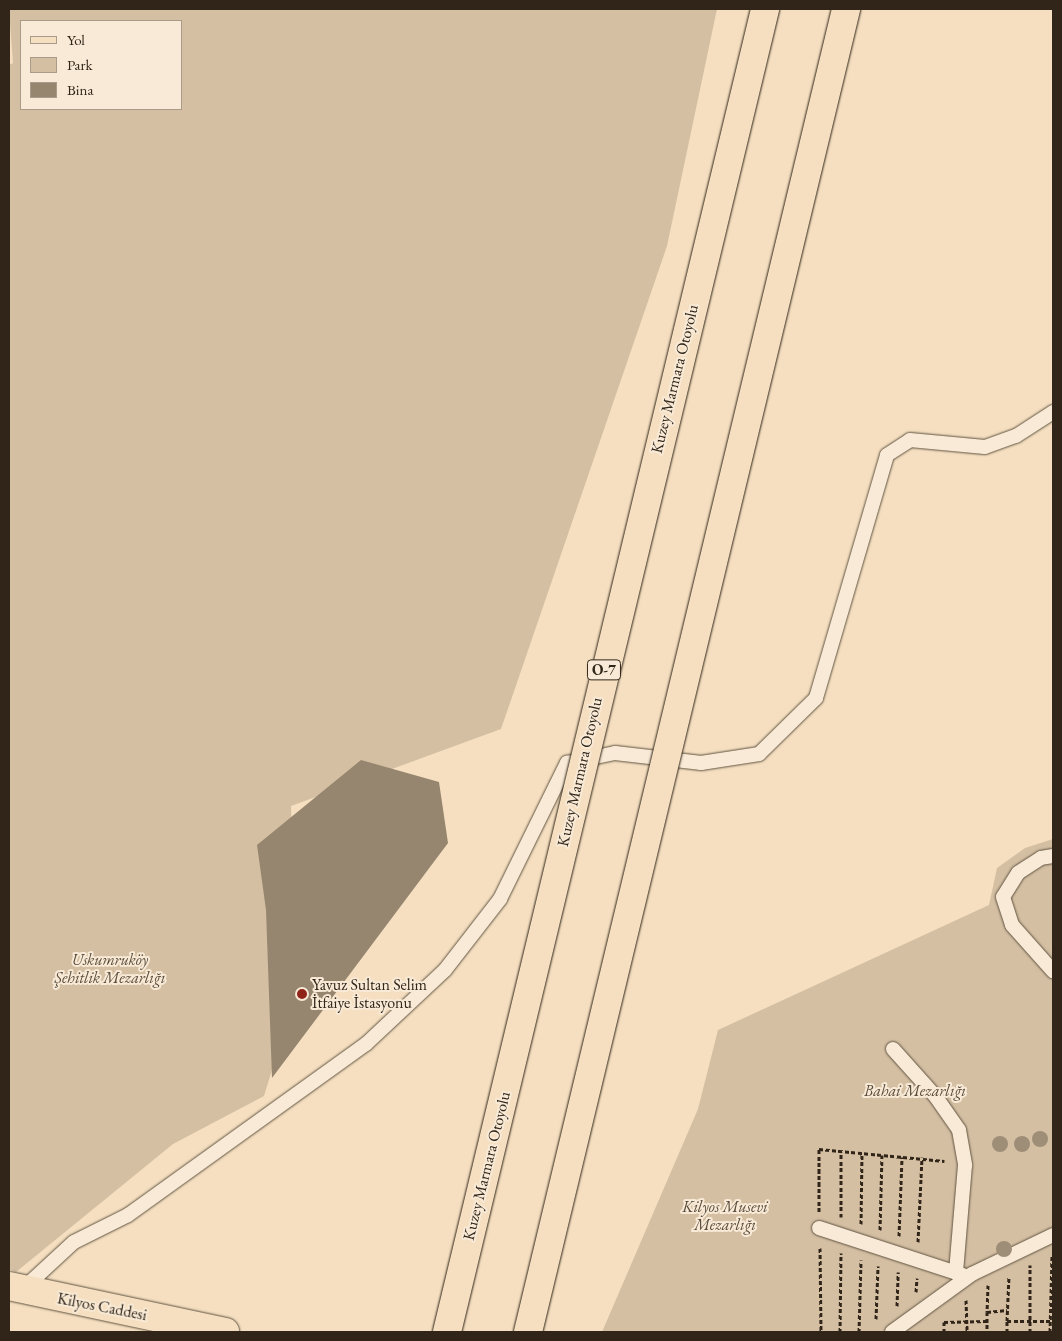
<!DOCTYPE html>
<html>
<head>
<meta charset="utf-8">
<style>
  body { margin:0 }
  #map { position:relative; width:1062px; height:1341px; overflow:hidden; background:#f5dfc0; font-family:"EB Garamond",serif }
  div>[style] { position:absolute }
  .green>* { inset:0; background:#d4bfa3 }
  .building>* { inset:0; background:#96866f }
  .path>* { height:3px; margin-top:-1.5px; transform-origin:0; background:repeating-linear-gradient(90deg,#302518 0 4px,transparent 0 6.5px) }
  .roads { filter:drop-shadow(0 0 1px #615442) drop-shadow(0 0 1px #615442) }
  .service>* { height:14px; margin:-7px; padding:0 7px; transform-origin:7px; border-radius:7px; background:#f8ead6 }
  .primary>* { height:28px; margin:-14px; padding:0 14px; transform-origin:14px; border-radius:14px; background:#f5dfc0 }
  .bridges { filter:drop-shadow(0 0 1px #302518) drop-shadow(0 0 1px #302518) }
  .motorway-bridge>* { height:28px; margin:-14px; padding:0 14px; transform-origin:14px; border-radius:14px; background:#f5dfc0 }
  .trees>* { width:16px; height:16px; margin:-8px; border-radius:50%; background:#9f8e77 }
  .dots>* { width:14px; height:14px; translate:-50% -50%; box-sizing:border-box; border:2px solid #f8ead6; border-radius:50% }
  span { translate:-50% -50%; white-space:nowrap; text-align:center; line-height:1.15; -webkit-text-stroke:4px #f8ead6; paint-order:stroke }
  .shield-label span { padding:1px 4px; background:#f8ead6; border:1px solid; border-radius:4px; -webkit-text-stroke-width:0 }
  .shield-label { font-size:15px; color:#302518; font-weight:700 }
  .street-label { font-size:16px; color:#302518 }
  .park-label { font-size:16px; color:#594c3b; font-style:italic }
  .poi-label { font-size:16px; color:#302518 }
  .left { translate:0 -50%; text-align:left }
  .frame { position:absolute; inset:0; border:10px solid #302518; pointer-events:none }
  .legend { position:absolute; left:20px; top:20px; width:162px; height:90px; box-sizing:border-box; background:#f8ead6; border:1px solid #a89b8a; margin:0; padding:6px 9px; list-style:none; font-size:15px; color:#302518 }
  .legend li { display:flex; align-items:center; gap:10px; height:25px }
  .legend b { width:25px; border:1px solid #a89b8a }
</style>
</head>
<body>
<div id="map">
  <div class="green">
    <i style="clip-path:polygon(evenodd,9px 9px,717px 9px,667px 246px,501px 729px,291px 806px,296px 991px,264px 1096px,173px 1144px,16px 1272px,9px 1269px,9px 65px,13px 63px,9px 9px,21px 21px,181px 21px,181px 109px,21px 109px,21px 21px)"></i>
    <i style="clip-path:polygon(1053px 839px,1053px 1332px,602px 1332px,698px 1109px,718px 1030px,989px 905px,997px 868px,1025px 848px)"></i>
  </div>
  <div class="building">
    <i style="clip-path:polygon(361px 760px,439px 782px,448px 843px,272px 1078px,266px 910px,257px 845px)"></i>
  </div>
  <div class="path">
    <i style="left:819px;top:1212px;width:63px;rotate:-90deg"></i>
    <i style="left:819px;top:1149px;width:126px;rotate:5.5deg"></i>
    <i style="left:841px;top:1217px;width:65px;rotate:-90deg"></i>
    <i style="left:861px;top:1224px;width:70px;rotate:-89.2deg"></i>
    <i style="left:880px;top:1230px;width:75px;rotate:-88.5deg"></i>
    <i style="left:899px;top:1236px;width:79px;rotate:-87.8deg"></i>
    <i style="left:918px;top:1242px;width:85px;rotate:-87.3deg"></i>
    <i style="left:820px;top:1248px;width:84px;rotate:89.3deg"></i>
    <i style="left:988px;top:1285px;width:27px;rotate:92deg"></i>
    <i style="left:987px;top:1312px;width:20px;rotate:-6deg"></i>
    <i style="left:916px;top:1292px;width:14px;rotate:-86deg"></i>
    <i style="left:966px;top:1300px;width:32px;rotate:88deg"></i>
    <i style="left:897px;top:1306px;width:34px;rotate:-88deg"></i>
    <i style="left:987px;top:1312px;width:20px;rotate:90deg"></i>
    <i style="left:876px;top:1319px;width:53px;rotate:-87.8deg"></i>
    <i style="left:1007px;top:1321px;width:45px;rotate:-87.5deg"></i>
    <i style="left:840px;top:1332px;width:79px;rotate:-89.3deg"></i>
    <i style="left:859px;top:1332px;width:72px;rotate:-88.4deg"></i>
    <i style="left:944px;top:1332px;width:10px;rotate:-90deg"></i>
    <i style="left:944px;top:1322px;width:43px;rotate:-1.3deg"></i>
    <i style="left:1007px;top:1332px;width:11px;rotate:-90deg"></i>
    <i style="left:1007px;top:1321px;width:44px"></i>
    <i style="left:1030px;top:1332px;width:67px;rotate:-90deg"></i>
    <i style="left:1050px;top:1332px;width:77px;rotate:-88.5deg"></i>
  </div>
  <div class="roads">
    <div class="service">
      <i style="left:1053px;top:856px;width:12px;rotate:171deg"></i>
      <i style="left:1041px;top:858px;width:27px;rotate:147deg"></i>
      <i style="left:1018px;top:873px;width:28px;rotate:122deg"></i>
      <i style="left:1003px;top:897px;width:29px;rotate:72deg"></i>
      <i style="left:1012px;top:925px;width:62px;rotate:48.3deg"></i>
      <i style="left:893px;top:1049px;width:64px;rotate:48.1deg"></i>
      <i style="left:936px;top:1097px;width:40px;rotate:55.1deg"></i>
      <i style="left:959px;top:1130px;width:36px;rotate:80deg"></i>
      <i style="left:965px;top:1165px;width:108px;rotate:94.8deg"></i>
      <i style="left:819px;top:1228px;width:151px;rotate:18.1deg"></i>
      <i style="left:23px;top:1289px;width:69px;rotate:-42.7deg"></i>
      <i style="left:74px;top:1242px;width:60px;rotate:-26.6deg"></i>
      <i style="left:128px;top:1215px;width:293px;rotate:-35.7deg"></i>
      <i style="left:366px;top:1044px;width:108px;rotate:-43.1deg"></i>
      <i style="left:445px;top:970px;width:90px;rotate:-52.2deg"></i>
      <i style="left:500px;top:899px;width:152px;rotate:-63.8deg"></i>
      <i style="left:567px;top:763px;width:49px;rotate:-11.8deg"></i>
      <i style="left:615px;top:753px;width:87px;rotate:6.6deg"></i>
      <i style="left:701px;top:763px;width:59px;rotate:-8.8deg"></i>
      <i style="left:759px;top:754px;width:80px;rotate:-44.5deg"></i>
      <i style="left:816px;top:698px;width:253px;rotate:-73.7deg"></i>
      <i style="left:887px;top:455px;width:27px;rotate:-33deg"></i>
      <i style="left:910px;top:440px;width:75px;rotate:5.3deg"></i>
      <i style="left:985px;top:447px;width:33px;rotate:-20deg"></i>
      <i style="left:1016px;top:436px;width:44px;rotate:-33deg"></i>
      <i style="left:892px;top:1332px;width:99px;rotate:-35.9deg"></i>
      <i style="left:972px;top:1274px;width:90px;rotate:-25.7deg"></i>
    </div>
    <div class="primary">
      <i style="left:9px;top:1286px;width:221px;rotate:12deg"></i>
    </div>
  </div>
  <div class="bridges">
    <div class="motorway-bridge">
      <i style="left:447px;top:1332px;width:1361px;rotate:-76.48deg"></i>
      <i style="left:528px;top:1332px;width:1361px;rotate:-76.48deg"></i>
    </div>
  </div>
  <div class="trees">
    <i style="left:1040px;top:1139px"></i>
    <i style="left:1000px;top:1144px"></i>
    <i style="left:1022px;top:1144px"></i>
    <i style="left:1004px;top:1249px"></i>
  </div>
  <div class="dots">
    <i style="left:302px;top:994px;background:#8f2418"></i>
  </div>
  <div class="shield-label">
    <span style="left:604px;top:670px">O-7</span>
  </div>
  <div class="street-label">
    <span style="left:675px;top:379px;rotate:-76deg">Kuzey Marmara Otoyolu</span>
    <span style="left:580px;top:772px;rotate:-77deg">Kuzey Marmara Otoyolu</span>
    <span style="left:487px;top:1166px;rotate:-76deg">Kuzey Marmara Otoyolu</span>
    <span style="left:102px;top:1307px;rotate:11deg">Kilyos Caddesi</span>
  </div>
  <div class="park-label">
    <span style="left:110px;top:969px">Uskumruköy<br>Şehitlik Mezarlığı</span>
    <span style="left:915px;top:1091px">Bahai Mezarlığı</span>
    <span style="left:725px;top:1216px">Kilyos Musevi<br>Mezarlığı</span>
  </div>
  <div class="poi-label">
    <span class="left" style="left:312px;top:994px">Yavuz Sultan Selim<br>İtfaiye İstasyonu</span>
  </div>
  <div class="frame"></div>
  <ul class="legend">
  <li><b style="height:6px;background:#f5dfc0"></b>Yol</li>
  <li><b style="height:14px;background:#d4bfa3"></b>Park</li>
  <li><b style="height:14px;background:#96866f"></b>Bina</li>
  </ul>
</div>
</body>
</html>
